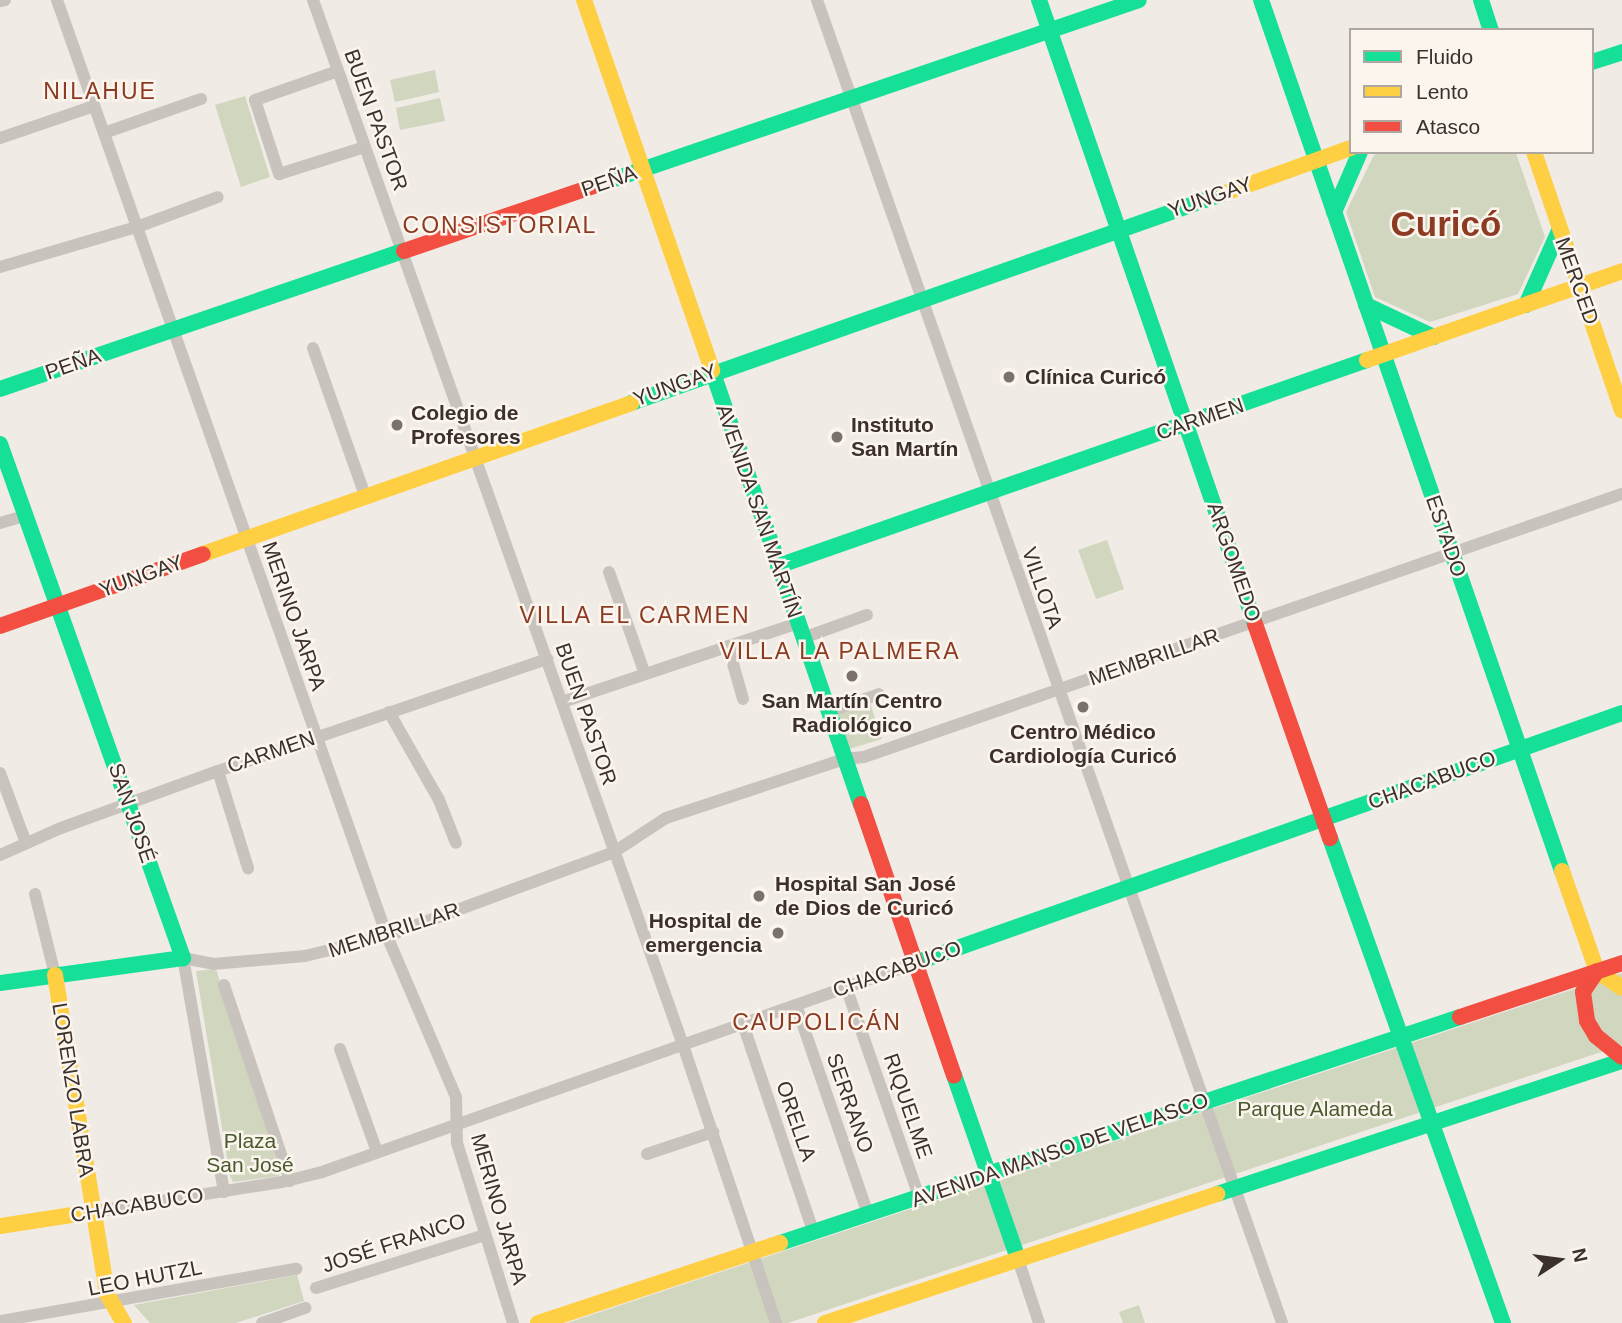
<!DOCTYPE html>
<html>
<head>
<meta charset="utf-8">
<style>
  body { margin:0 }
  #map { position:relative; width:1622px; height:1323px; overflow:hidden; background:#f0ebe5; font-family:Helvetica,sans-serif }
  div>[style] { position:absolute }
  .green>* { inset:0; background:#d1d6bf }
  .street>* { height:12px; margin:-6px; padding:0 6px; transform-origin:6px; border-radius:6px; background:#c9c3be }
  .fast>* { height:16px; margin:-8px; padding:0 8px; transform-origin:8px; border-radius:8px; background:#16e098 }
  .slow>* { height:16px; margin:-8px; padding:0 8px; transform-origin:8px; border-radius:8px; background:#ffcf43 }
  .jam>* { height:16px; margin:-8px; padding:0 8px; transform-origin:8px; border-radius:8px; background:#f24e42 }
  .dots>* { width:19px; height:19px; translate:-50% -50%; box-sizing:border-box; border:4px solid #fbf5ee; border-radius:50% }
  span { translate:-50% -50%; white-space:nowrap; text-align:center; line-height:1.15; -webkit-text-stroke:5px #fbf5ee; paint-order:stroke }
  .street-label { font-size:21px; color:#3b302b }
  .poi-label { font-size:21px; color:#3b302b; font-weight:700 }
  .left { translate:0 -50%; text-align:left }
  .right { translate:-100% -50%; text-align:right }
  .park-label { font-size:21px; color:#4a5a2e }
  .neighbourhood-label { font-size:23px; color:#8c3b22; letter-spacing:2px }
  .town-label { font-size:35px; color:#8c3b22; font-weight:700 }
  .legend { position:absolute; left:1349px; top:28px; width:245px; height:126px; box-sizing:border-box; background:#fbf5ee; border:2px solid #aea6a0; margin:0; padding:9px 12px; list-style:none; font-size:21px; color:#3b302b }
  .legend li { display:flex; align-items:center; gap:14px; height:35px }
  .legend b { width:35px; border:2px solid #aea6a0 }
  .north { position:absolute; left:1524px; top:1225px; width:70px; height:70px; -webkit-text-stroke:5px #fbf5ee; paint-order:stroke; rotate:77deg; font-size:19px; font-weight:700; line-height:28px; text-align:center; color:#3b302b }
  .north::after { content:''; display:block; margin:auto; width:24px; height:32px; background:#3b302b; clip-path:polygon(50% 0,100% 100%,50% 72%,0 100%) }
</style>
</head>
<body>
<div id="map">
  <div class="green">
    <i style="clip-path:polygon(435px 70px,439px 92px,395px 102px,390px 80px)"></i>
    <i style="clip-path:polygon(245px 96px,270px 177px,241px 187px,215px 105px)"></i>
    <i style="clip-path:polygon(440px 98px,445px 121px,400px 130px,396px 108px)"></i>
    <i style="clip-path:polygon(1381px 152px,1516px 153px,1545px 237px,1518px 294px,1430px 322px,1375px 297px,1346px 212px,1374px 155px)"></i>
    <i style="clip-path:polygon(1107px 540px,1124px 589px,1096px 599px,1078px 550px)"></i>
    <i style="clip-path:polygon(869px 700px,882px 739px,849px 749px,836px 712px)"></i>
    <i style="clip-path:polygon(216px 969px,280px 1172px,279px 1176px,233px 1182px,230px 1176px,196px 971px)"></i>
    <i style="clip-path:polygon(1622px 973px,1622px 1045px,788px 1323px,567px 1323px)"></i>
    <i style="clip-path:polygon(297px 1275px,304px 1301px,236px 1323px,150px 1323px,134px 1305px)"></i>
    <i style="clip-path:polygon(1139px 1305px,1145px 1323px,1123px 1323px,1119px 1312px)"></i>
  </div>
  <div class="street">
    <i style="left:57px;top:0;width:992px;rotate:70.58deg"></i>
    <i style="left:387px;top:936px;width:175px;rotate:66.8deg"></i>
    <i style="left:456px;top:1097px;width:46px;rotate:88.8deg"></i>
    <i style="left:457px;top:1143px;width:189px;rotate:72.7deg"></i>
    <i style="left:313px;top:0;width:1109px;rotate:70.5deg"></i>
    <i style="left:683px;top:1045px;width:293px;rotate:71.5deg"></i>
    <i style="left:817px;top:0;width:1402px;rotate:70.63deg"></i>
    <i style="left:0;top:1px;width:5px;rotate:-11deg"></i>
    <i style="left:338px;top:71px;width:88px;rotate:160.7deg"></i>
    <i style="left:255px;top:100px;width:78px;rotate:72deg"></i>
    <i style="left:279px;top:174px;width:90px;rotate:-17.4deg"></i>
    <i style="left:104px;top:133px;width:103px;rotate:-19.3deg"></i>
    <i style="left:0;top:138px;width:99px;rotate:-18.8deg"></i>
    <i style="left:0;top:267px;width:143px;rotate:-16.3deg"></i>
    <i style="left:137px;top:227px;width:86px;rotate:-20.3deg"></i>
    <i style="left:313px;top:348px;width:157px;rotate:70.6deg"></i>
    <i style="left:0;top:523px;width:26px;rotate:-16deg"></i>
    <i style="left:609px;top:572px;width:108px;rotate:70.6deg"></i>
    <i style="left:803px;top:638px;width:68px;rotate:-19.8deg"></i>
    <i style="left:728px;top:646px;width:55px;rotate:74.2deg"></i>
    <i style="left:562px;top:702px;width:249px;rotate:-18.5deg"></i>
    <i style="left:389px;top:712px;width:101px;rotate:60.4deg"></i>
    <i style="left:439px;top:800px;width:46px;rotate:68.4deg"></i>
    <i style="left:828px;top:712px;width:54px;rotate:-19.4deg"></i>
    <i style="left:218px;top:771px;width:102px;rotate:72.8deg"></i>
    <i style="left:0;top:773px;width:75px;rotate:69.6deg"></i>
    <i style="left:0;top:855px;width:67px;rotate:-23.9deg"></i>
    <i style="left:61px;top:828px;width:167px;rotate:-20deg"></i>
    <i style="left:218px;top:771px;width:348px;rotate:-18.8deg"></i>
    <i style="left:35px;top:894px;width:83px;rotate:76.1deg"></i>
    <i style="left:224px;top:985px;width:207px;rotate:71.4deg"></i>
    <i style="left:846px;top:987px;width:222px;rotate:70.8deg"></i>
    <i style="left:796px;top:1005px;width:221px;rotate:71deg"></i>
    <i style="left:743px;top:1024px;width:219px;rotate:71.3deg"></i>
    <i style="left:340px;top:1049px;width:109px;rotate:70.2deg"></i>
    <i style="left:647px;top:1154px;width:70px;rotate:-18.4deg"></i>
    <i style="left:224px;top:1192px;width:238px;rotate:-99.9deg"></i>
    <i style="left:183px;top:958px;width:31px;rotate:11deg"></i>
    <i style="left:213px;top:964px;width:92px;rotate:-5deg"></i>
    <i style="left:305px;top:956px;width:84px;rotate:-13.7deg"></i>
    <i style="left:387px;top:936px;width:242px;rotate:-20.3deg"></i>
    <i style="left:614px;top:852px;width:62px;rotate:-33.2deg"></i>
    <i style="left:666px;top:818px;width:188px;rotate:-18.3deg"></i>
    <i style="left:844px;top:759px;width:20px;rotate:-6deg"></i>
    <i style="left:864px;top:757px;width:802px;rotate:-19.14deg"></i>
    <i style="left:92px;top:1212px;width:192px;rotate:-9deg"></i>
    <i style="left:282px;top:1182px;width:41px;rotate:-14deg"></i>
    <i style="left:322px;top:1172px;width:629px;rotate:-19.41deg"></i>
    <i style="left:1018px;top:1259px;width:67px;rotate:71.8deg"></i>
    <i style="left:316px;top:1288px;width:177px;rotate:-17.4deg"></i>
    <i style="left:0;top:1321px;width:301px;rotate:-10deg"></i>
    <i style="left:262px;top:1323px;width:46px;rotate:-19.2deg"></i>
  </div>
  <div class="fast">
    <i style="left:1039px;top:0;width:660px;rotate:70.91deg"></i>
    <i style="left:1261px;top:0;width:922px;rotate:70.94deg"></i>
    <i style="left:1481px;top:0;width:32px;rotate:72deg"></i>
    <i style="left:1592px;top:62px;width:32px;rotate:-18deg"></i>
    <i style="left:603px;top:183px;width:566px;rotate:-18.85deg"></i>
    <i style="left:1334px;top:212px;width:65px;rotate:-66.6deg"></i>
    <i style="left:1366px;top:305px;width:75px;rotate:25.2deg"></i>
    <i style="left:1526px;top:305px;width:81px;rotate:-66deg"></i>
    <i style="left:712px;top:370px;width:459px;rotate:71.1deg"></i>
    <i style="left:0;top:389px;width:427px;rotate:-18.9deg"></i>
    <i style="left:631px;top:403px;width:630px;rotate:-19.47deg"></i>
    <i style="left:0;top:444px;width:546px;rotate:70.4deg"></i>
    <i style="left:183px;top:958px;width:185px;rotate:172.2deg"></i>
    <i style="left:778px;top:566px;width:624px;rotate:-19.28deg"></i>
    <i style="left:1330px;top:838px;width:515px;rotate:70.37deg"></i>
    <i style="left:915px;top:963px;width:750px;rotate:-19.47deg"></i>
    <i style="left:954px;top:1075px;width:195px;rotate:70.8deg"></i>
    <i style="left:1217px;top:1194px;width:426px;rotate:-18.2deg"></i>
    <i style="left:780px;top:1243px;width:717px;rotate:-18.38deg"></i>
  </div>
  <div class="slow">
    <i style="left:584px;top:0;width:392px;rotate:70.9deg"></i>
    <i style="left:1534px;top:152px;width:273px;rotate:71.2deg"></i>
    <i style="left:1225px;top:193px;width:134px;rotate:-19.7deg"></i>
    <i style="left:1367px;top:360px;width:270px;rotate:-19.2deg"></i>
    <i style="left:203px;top:554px;width:454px;rotate:-19.4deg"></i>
    <i style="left:1562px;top:871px;width:106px;rotate:70.7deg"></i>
    <i style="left:1597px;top:971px;width:30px;rotate:34deg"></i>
    <i style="left:55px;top:975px;width:323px;rotate:80.7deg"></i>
    <i style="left:107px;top:1294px;width:34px;rotate:60deg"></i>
    <i style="left:0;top:1226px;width:93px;rotate:-8.7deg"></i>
    <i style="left:538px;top:1323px;width:255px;rotate:-18.3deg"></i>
    <i style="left:825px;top:1323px;width:413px;rotate:-18.2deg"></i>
  </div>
  <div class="jam">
    <i style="left:404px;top:251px;width:210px;rotate:-18.9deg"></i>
    <i style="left:1255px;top:624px;width:227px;rotate:70.7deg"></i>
    <i style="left:0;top:626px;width:215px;rotate:-19.5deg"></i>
    <i style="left:861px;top:804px;width:287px;rotate:71.1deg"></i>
    <i style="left:1597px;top:971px;width:25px;rotate:124deg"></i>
    <i style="left:1583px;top:992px;width:29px;rotate:82deg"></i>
    <i style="left:1587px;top:1021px;width:17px;rotate:59deg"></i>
    <i style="left:1596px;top:1036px;width:33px;rotate:39deg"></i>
    <i style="left:1460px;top:1017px;width:171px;rotate:-18.4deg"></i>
  </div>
  <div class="dots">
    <i style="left:1009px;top:377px;background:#7a716c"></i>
    <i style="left:397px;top:425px;background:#7a716c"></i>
    <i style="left:837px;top:437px;background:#7a716c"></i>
    <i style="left:852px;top:676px;background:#7a716c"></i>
    <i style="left:1083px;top:707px;background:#7a716c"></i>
    <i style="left:759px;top:896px;background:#7a716c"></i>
    <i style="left:778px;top:933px;background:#7a716c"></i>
  </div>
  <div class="street-label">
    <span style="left:376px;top:120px;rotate:70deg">BUEN PASTOR</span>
    <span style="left:609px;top:181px;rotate:-19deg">PEÑA</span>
    <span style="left:1210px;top:197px;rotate:-19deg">YUNGAY</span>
    <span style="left:1577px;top:281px;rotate:70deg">MERCED</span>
    <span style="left:73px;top:364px;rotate:-19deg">PEÑA</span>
    <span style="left:675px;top:385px;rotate:-20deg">YUNGAY</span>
    <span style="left:1200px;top:419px;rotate:-19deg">CARMEN</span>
    <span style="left:759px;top:511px;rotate:71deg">AVENIDA SAN MARTÍN</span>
    <span style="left:1446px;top:536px;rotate:71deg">ESTADO</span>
    <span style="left:1234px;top:562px;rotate:71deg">ARGOMEDO</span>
    <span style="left:141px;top:576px;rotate:-20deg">YUNGAY</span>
    <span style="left:1042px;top:588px;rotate:71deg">VILLOTA</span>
    <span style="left:294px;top:616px;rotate:71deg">MERINO JARPA</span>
    <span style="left:1154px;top:657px;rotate:-19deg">MEMBRILLAR</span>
    <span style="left:586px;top:714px;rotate:71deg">BUEN PASTOR</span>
    <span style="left:271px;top:752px;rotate:-19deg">CARMEN</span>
    <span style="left:1432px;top:780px;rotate:-20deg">CHACABUCO</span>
    <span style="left:132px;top:813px;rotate:71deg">SAN JOSÉ</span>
    <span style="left:394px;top:930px;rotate:-18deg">MEMBRILLAR</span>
    <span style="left:897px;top:969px;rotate:-19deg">CHACABUCO</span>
    <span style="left:73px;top:1090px;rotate:81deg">LORENZO LABRA</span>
    <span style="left:850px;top:1103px;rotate:71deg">SERRANO</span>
    <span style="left:908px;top:1106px;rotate:71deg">RIQUELME</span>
    <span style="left:796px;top:1121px;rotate:71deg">ORELLA</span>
    <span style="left:1060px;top:1150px;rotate:-19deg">AVENIDA MANSO DE VELASCO</span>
    <span style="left:137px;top:1205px;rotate:-9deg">CHACABUCO</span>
    <span style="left:499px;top:1209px;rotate:74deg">MERINO JARPA</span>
    <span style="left:394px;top:1243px;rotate:-18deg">JOSÉ FRANCO</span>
    <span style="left:145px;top:1278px;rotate:-11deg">LEO HUTZL</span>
  </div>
  <div class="poi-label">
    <span class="left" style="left:1025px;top:377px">Clínica Curicó</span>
    <span class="left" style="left:411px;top:425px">Colegio de<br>Profesores</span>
    <span class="left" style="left:851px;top:437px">Instituto<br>San Martín</span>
    <span style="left:852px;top:713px">San Martín Centro<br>Radiológico</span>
    <span style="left:1083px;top:744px">Centro Médico<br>Cardiología Curicó</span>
    <span class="left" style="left:775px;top:896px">Hospital San José<br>de Dios de Curicó</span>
    <span class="right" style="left:762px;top:933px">Hospital de<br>emergencia</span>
  </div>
  <div class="park-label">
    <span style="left:1315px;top:1109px">Parque Alameda</span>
    <span style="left:250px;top:1153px">Plaza<br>San José</span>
  </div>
  <div class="neighbourhood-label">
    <span style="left:100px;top:91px">NILAHUE</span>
    <span style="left:500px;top:225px">CONSISTORIAL</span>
    <span style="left:635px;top:615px">VILLA EL CARMEN</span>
    <span style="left:840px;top:651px">VILLA LA PALMERA</span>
    <span style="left:817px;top:1022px">CAUPOLICÁN</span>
  </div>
  <div class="town-label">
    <span style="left:1446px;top:224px">Curicó</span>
  </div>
  <ul class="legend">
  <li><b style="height:9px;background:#16e098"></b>Fluido</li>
  <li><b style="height:9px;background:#ffcf43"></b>Lento</li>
  <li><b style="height:9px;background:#f24e42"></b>Atasco</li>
  </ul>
  <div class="north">N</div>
</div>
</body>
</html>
